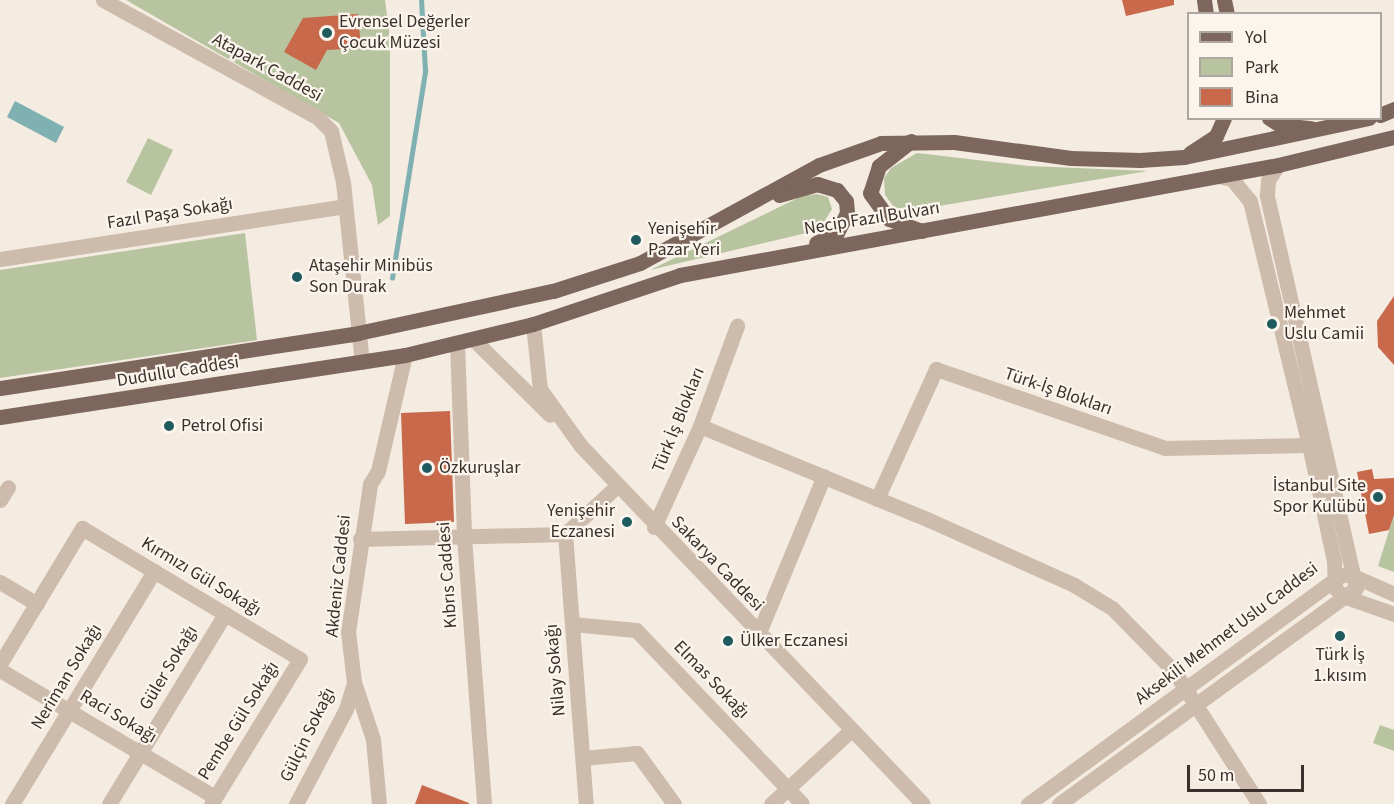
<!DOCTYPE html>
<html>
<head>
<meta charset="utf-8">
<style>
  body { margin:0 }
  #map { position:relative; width:1394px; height:804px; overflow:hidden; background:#f4ebe1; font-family:"Source Sans 3",sans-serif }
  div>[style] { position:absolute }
  .green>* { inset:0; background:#b8c4a0 }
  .water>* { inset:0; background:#7fb0b2 }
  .stream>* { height:4.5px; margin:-2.25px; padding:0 2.25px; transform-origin:2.25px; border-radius:2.25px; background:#7fb0b2 }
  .building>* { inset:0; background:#c8694b }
  .minor>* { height:15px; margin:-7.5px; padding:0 7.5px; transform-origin:7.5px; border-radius:7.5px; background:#cdbbac }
  .major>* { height:15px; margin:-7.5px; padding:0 7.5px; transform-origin:7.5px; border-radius:7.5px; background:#7d675c }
  .dots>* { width:16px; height:16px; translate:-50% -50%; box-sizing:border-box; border:3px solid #fbf5ee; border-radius:50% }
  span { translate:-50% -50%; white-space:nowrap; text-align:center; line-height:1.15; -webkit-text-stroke:4.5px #fbf5ee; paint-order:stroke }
  .poi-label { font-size:18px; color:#3b302b }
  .left { translate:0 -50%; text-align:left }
  .right { translate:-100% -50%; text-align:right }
  .street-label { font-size:18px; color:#3b302b }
  .legend { position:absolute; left:1187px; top:12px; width:195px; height:108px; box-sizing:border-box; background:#fbf5ee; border:2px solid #aea6a0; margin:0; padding:8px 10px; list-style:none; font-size:18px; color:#3b302b }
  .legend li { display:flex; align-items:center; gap:12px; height:30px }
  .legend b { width:30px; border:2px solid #aea6a0 }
  .scale { position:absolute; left:1187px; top:765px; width:117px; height:27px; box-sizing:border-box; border:3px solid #3b302b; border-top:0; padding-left:8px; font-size:18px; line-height:21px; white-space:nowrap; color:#3b302b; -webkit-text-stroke:4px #fbf5ee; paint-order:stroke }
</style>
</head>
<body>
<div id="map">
  <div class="green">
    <i style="clip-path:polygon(126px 0,385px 0,390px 39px,390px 216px,378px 225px,372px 185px,339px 123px)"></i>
    <i style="clip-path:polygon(148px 138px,173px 150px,151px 195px,126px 182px)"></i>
    <i style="clip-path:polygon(917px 153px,1029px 166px,1148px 171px,909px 211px,894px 207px,885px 195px,884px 178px,891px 168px)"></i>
    <i style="clip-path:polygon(817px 194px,828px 197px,832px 209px,819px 230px,650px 270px,802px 196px)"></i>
    <i style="clip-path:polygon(245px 233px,257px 340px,0 378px,0 270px)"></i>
    <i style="clip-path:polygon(1394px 515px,1394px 572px,1378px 566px)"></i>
    <i style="clip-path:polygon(1380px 725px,1394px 730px,1394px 751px,1373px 743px)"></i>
  </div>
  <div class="water">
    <i style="clip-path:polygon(15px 101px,64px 127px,56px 143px,7px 117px)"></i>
  </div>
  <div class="stream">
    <i style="left:392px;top:278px;width:210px;rotate:-80.9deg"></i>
    <i style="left:425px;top:71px;width:71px;rotate:-93.2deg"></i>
  </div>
  <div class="building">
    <i style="clip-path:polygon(1122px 0,1174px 0,1174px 5px,1126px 16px)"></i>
    <i style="clip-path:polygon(358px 14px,361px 48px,327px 50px,316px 70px,284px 52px,303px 18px)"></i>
    <i style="clip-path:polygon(1394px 296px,1394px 365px,1378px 347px,1377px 321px)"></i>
    <i style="clip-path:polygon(450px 411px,454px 522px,405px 524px,401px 413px)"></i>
    <i style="clip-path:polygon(1372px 469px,1374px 479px,1394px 478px,1394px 515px,1389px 530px,1369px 534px,1357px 472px)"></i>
    <i style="clip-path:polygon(422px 785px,469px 803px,469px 804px,415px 804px)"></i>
  </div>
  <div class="minor">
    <i style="left:103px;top:0;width:244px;rotate:28.7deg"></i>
    <i style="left:317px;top:117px;width:20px;rotate:45deg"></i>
    <i style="left:331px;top:131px;width:52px;rotate:76.8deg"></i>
    <i style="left:343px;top:182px;width:181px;rotate:84deg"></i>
    <i style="left:1218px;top:176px;width:14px;rotate:12deg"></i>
    <i style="left:1232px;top:179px;width:28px;rotate:51deg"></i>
    <i style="left:1250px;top:201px;width:251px;rotate:76.4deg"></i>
    <i style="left:1309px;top:445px;width:119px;rotate:77.8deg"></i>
    <i style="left:1334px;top:561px;width:27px;rotate:88deg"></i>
    <i style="left:1335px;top:588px;width:11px;rotate:45deg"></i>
    <i style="left:1343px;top:596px;width:54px;rotate:19.4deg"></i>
    <i style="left:0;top:259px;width:349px;rotate:-8.7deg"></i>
    <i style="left:533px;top:324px;width:65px;rotate:83.9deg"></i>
    <i style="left:540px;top:389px;width:70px;rotate:54.3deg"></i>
    <i style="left:581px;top:446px;width:495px;rotate:46.3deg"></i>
    <i style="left:473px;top:339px;width:108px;rotate:44.6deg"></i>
    <i style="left:457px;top:343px;width:194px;rotate:87.9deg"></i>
    <i style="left:464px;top:537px;width:268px;rotate:85.7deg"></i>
    <i style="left:700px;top:426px;width:248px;rotate:22.3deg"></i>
    <i style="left:929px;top:520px;width:159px;rotate:24.1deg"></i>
    <i style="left:1074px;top:585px;width:44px;rotate:31.2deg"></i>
    <i style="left:1112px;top:608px;width:88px;rotate:45.5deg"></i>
    <i style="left:1174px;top:671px;width:158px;rotate:57.4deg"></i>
    <i style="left:877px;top:499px;width:143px;rotate:-65.6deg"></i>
    <i style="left:936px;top:369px;width:242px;rotate:19deg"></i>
    <i style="left:1165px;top:448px;width:144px;rotate:-1.2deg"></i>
    <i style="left:0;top:500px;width:15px;rotate:-58deg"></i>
    <i style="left:654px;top:527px;width:111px;rotate:-65.5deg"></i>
    <i style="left:700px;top:426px;width:107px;rotate:-69.7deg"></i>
    <i style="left:565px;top:534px;width:271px;rotate:85.6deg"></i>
    <i style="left:360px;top:539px;width:205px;rotate:-1.4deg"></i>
    <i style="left:565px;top:534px;width:69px;rotate:-42.7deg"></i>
    <i style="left:0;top:582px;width:43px;rotate:30.7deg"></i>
    <i style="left:572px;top:624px;width:64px;rotate:5.4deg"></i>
    <i style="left:636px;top:630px;width:240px;rotate:46.3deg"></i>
    <i style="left:758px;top:635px;width:172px;rotate:-67.5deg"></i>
    <i style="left:0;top:664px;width:159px;rotate:-58.9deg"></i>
    <i style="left:82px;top:528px;width:254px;rotate:31deg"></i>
    <i style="left:300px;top:659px;width:170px;rotate:121.5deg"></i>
    <i style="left:0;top:670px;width:250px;rotate:30.6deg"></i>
    <i style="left:583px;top:758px;width:54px;rotate:-5.3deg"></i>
    <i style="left:637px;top:753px;width:63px;rotate:54deg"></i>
    <i style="left:12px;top:804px;width:273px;rotate:-58.6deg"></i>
    <i style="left:109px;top:804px;width:223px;rotate:-58.6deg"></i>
    <i style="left:296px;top:804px;width:107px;rotate:-62.2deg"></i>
    <i style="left:346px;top:709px;width:28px;rotate:-73deg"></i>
    <i style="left:379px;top:804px;width:65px;rotate:-95.3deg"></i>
    <i style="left:373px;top:739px;width:60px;rotate:-108.4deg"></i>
    <i style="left:354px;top:682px;width:50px;rotate:-96.8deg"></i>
    <i style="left:348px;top:632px;width:150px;rotate:-81.5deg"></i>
    <i style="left:370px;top:484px;width:15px;rotate:-58deg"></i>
    <i style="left:378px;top:471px;width:119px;rotate:-76.9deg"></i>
    <i style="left:771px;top:804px;width:108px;rotate:-42.7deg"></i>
    <i style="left:1028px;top:804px;width:386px;rotate:-36.2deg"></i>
    <i style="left:1339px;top:576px;width:10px;rotate:-11deg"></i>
    <i style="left:1349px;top:574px;width:49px;rotate:24deg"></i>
    <i style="left:1059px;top:804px;width:367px;rotate:-36deg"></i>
    <i style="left:1356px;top:588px;width:403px;rotate:-102.8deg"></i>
    <i style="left:1267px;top:195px;width:15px;rotate:-86deg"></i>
    <i style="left:1268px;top:180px;width:18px;rotate:-56deg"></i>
  </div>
  <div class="major">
    <i style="left:1204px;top:0;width:14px;rotate:82deg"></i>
    <i style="left:1224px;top:0;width:14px;rotate:78deg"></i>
    <i style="left:1380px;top:115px;width:15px;rotate:-23deg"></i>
    <i style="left:1269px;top:118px;width:13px;rotate:32deg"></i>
    <i style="left:1280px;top:125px;width:31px;rotate:6deg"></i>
    <i style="left:911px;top:141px;width:41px;rotate:142deg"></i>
    <i style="left:879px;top:166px;width:28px;rotate:108deg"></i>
    <i style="left:870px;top:193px;width:32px;rotate:54deg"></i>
    <i style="left:889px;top:219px;width:35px;rotate:20deg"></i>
    <i style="left:1190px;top:153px;width:31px;rotate:-33deg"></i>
    <i style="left:1216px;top:136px;width:20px;rotate:-66deg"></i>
    <i style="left:779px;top:195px;width:40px;rotate:-16deg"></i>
    <i style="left:817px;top:184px;width:21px;rotate:17deg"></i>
    <i style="left:837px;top:190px;width:14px;rotate:51deg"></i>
    <i style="left:846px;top:201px;width:12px;rotate:85deg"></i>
    <i style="left:847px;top:213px;width:22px;rotate:117deg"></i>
    <i style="left:837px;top:233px;width:23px;rotate:155deg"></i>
    <i style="left:0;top:388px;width:362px;rotate:-8.7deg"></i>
    <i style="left:358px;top:333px;width:199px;rotate:-12.2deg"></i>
    <i style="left:553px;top:291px;width:91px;rotate:-17.8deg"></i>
    <i style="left:640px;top:263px;width:204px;rotate:-28.7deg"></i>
    <i style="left:819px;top:165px;width:66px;rotate:-19.5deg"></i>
    <i style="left:881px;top:143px;width:73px;rotate:-0.8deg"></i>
    <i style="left:954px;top:142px;width:118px;rotate:7.8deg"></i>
    <i style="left:1071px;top:158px;width:69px;rotate:1.7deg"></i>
    <i style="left:1140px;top:160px;width:44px;rotate:-3.9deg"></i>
    <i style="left:1184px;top:157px;width:189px;rotate:-11.9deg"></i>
    <i style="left:0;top:417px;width:410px;rotate:-8.7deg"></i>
    <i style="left:405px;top:355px;width:132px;rotate:-13.6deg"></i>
    <i style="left:533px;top:324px;width:155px;rotate:-18.4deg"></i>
    <i style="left:680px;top:275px;width:608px;rotate:-10.42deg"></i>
    <i style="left:1278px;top:165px;width:119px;rotate:-13.6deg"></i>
  </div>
  <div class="dots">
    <i style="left:327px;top:33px;background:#1f5a5e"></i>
    <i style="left:636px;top:240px;background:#1f5a5e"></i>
    <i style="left:297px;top:277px;background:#1f5a5e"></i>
    <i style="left:1272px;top:324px;background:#1f5a5e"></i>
    <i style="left:169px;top:426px;background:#1f5a5e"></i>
    <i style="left:427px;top:468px;background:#1f5a5e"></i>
    <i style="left:1378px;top:497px;background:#1f5a5e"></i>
    <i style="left:627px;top:522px;background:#1f5a5e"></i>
    <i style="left:1340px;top:636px;background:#1f5a5e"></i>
    <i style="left:728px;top:641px;background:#1f5a5e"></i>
  </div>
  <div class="poi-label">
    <span class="left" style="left:339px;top:33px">Evrensel Değerler<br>Çocuk Müzesi</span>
    <span class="left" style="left:648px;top:240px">Yenişehir<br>Pazar Yeri</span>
    <span class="left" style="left:309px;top:277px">Ataşehir Minibüs<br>Son Durak</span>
    <span class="left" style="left:1284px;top:324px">Mehmet<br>Uslu Camii</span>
    <span class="left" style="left:181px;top:426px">Petrol Ofisi</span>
    <span class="left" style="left:439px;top:468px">Özkuruşlar</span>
    <span class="right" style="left:1366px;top:497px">İstanbul Site<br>Spor Kulübü</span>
    <span class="right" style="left:615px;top:522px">Yenişehir<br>Eczanesi</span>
    <span class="left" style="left:740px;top:641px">Ülker Eczanesi</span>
    <span style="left:1340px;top:666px">Türk İş<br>1.kısım</span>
  </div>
  <div class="street-label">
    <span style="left:267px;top:68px;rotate:29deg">Atapark Caddesi</span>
    <span style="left:170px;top:214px;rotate:-9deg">Fazıl Paşa Sokağı</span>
    <span style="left:872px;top:219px;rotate:-9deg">Necip Fazıl Bulvarı</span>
    <span style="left:178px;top:372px;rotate:-9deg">Dudullu Caddesi</span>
    <span style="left:1058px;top:392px;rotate:19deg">Türk-İş Blokları</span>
    <span style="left:679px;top:420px;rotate:-68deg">Türk İş Blokları</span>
    <span style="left:717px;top:564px;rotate:46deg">Sakarya Caddesi</span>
    <span style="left:448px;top:575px;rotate:-94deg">Kıbrıs Caddesi</span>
    <span style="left:339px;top:576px;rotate:-84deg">Akdeniz Caddesi</span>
    <span style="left:201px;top:577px;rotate:31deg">Kırmızı Gül Sokağı</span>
    <span style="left:1227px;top:634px;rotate:-37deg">Aksekili Mehmet Uslu Caddesi</span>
    <span style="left:169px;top:668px;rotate:-59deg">Güler Sokağı</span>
    <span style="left:556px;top:670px;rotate:-95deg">Nilay Sokağı</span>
    <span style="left:67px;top:677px;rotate:-59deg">Neriman Sokağı</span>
    <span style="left:711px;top:680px;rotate:46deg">Elmas Sokağı</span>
    <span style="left:118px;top:717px;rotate:31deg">Raci Sokağı</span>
    <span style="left:239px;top:721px;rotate:-58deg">Pembe Gül Sokağı</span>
    <span style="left:308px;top:735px;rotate:-64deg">Gülçin Sokağı</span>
  </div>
  <ul class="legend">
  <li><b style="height:8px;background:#7d675c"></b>Yol</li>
  <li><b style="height:16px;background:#b8c4a0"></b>Park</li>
  <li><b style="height:16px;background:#c8694b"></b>Bina</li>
  </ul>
  <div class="scale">50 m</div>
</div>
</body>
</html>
